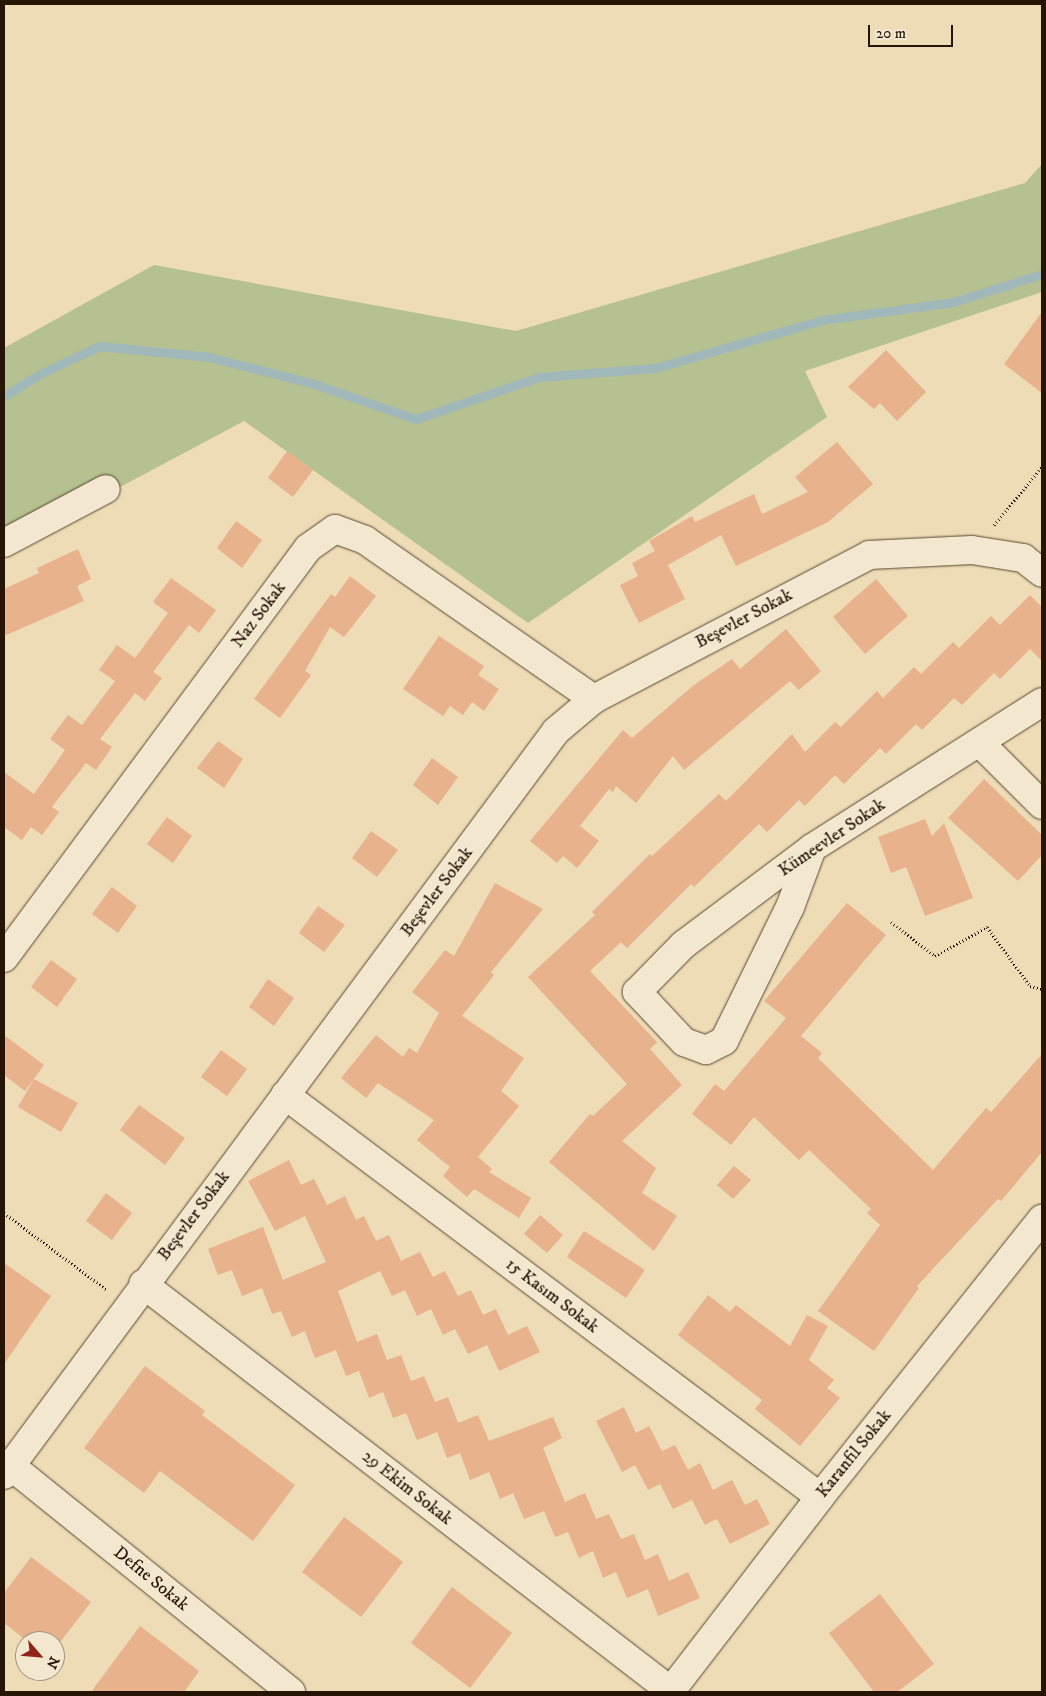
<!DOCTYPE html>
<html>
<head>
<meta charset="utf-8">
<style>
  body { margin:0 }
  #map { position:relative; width:1046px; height:1696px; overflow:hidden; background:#eddcb5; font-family:"IM FELL DW Pica",serif }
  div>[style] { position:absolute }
  .green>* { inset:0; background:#b5c190 }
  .stream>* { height:9px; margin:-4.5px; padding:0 4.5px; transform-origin:4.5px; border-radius:4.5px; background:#a0b8ba }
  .building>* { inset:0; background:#e7b28c }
  .path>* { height:3px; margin-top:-1.5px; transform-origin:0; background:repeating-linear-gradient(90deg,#261406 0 1px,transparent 0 3.5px) }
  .roads { filter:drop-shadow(0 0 1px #584632) drop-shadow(0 0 1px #584632) }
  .street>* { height:28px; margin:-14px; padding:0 14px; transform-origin:14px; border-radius:14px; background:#f3e8cf }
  span { translate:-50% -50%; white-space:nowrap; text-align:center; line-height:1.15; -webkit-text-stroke:4.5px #f3e8cf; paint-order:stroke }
  .street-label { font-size:18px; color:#261406 }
  .frame { position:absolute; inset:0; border:5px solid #261406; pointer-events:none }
  .north { position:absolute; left:15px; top:1631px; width:50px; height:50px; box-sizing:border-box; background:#f3e8cf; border:1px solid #a1937f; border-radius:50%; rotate:117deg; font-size:14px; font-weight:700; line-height:20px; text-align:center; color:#261406 }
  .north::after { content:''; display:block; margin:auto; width:18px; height:22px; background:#8f2418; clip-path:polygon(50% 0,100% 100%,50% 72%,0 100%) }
  .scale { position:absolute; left:868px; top:25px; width:85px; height:22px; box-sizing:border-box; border:2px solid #261406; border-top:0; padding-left:6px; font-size:15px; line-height:18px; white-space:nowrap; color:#261406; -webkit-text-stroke:4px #f3e8cf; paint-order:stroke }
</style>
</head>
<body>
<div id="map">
  <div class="green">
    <i style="clip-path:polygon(1042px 164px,1042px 292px,805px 371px,827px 417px,528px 623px,244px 421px,4px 549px,4px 348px,154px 265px,516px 331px,1025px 183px)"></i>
  </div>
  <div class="stream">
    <i style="left:4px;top:396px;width:44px;rotate:-31.2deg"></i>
    <i style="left:42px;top:373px;width:63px;rotate:-25.3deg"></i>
    <i style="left:99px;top:346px;width:111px;rotate:5.7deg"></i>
    <i style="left:209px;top:357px;width:105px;rotate:14.3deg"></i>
    <i style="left:311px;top:383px;width:111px;rotate:18.9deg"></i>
    <i style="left:416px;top:419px;width:130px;rotate:-18.9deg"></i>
    <i style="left:539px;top:377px;width:116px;rotate:-4.4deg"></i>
    <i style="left:655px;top:368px;width:174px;rotate:-16deg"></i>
    <i style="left:822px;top:320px;width:132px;rotate:-7.8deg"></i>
    <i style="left:953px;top:302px;width:93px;rotate:-17.5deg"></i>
  </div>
  <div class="building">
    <i style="clip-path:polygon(1042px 312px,1042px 393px,1004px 364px)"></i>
    <i style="clip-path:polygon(886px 350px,926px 392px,897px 421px,880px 403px,874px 409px,848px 387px)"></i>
    <i style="clip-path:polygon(837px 442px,873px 484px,828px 522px,736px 566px,721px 535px,668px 565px,685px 599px,639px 623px,620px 585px,638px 576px,632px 563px,655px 551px,649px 541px,692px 516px,695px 522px,754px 494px,762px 514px,808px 492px,795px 477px)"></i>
    <i style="clip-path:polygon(287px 451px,313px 470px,293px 497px,268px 478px)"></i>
    <i style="clip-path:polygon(236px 521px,262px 540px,242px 568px,217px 548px)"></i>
    <i style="clip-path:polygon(78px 549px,91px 579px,77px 586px,84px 601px,4px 636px,4px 589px,39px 573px,37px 568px)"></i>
    <i style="clip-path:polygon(350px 576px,376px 596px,344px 637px,330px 627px,305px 671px,311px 675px,280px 718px,254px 699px,331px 594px,335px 597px)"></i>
    <i style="clip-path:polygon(171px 578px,216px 610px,199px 633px,189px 625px,153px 672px,162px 678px,145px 701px,135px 693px,100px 739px,112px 747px,96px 770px,86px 763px,52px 807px,59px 812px,42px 835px,31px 827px,22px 840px,4px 827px,4px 772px,34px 794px,65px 750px,50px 739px,68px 715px,82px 725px,115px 681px,99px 670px,117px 645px,135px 658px,168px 613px,153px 602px)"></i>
    <i style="clip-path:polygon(876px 579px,908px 616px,865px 654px,833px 617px)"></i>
    <i style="clip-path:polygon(1030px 595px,1042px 607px,1042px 661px,1030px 649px,1000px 679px,994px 673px,962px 705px,954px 698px,922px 730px,916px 724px,886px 754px,880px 748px,844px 784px,835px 775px,805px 806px,799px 800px,767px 832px,759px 824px,694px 887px,691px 884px,627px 948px,621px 942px,590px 971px,657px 1042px,650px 1049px,682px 1085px,622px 1141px,656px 1168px,642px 1193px,677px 1216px,654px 1251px,549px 1162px,590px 1114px,593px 1116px,627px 1084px,528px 977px,595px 915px,592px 912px,650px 854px,652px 856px,719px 794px,726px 801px,792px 734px,805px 752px,835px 722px,841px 727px,877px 691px,883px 698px,914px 667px,921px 674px,953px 642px,959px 648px,991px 616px,1000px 625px)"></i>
    <i style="clip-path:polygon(786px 629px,821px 671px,799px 690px,790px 681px,684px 770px,673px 756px,636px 803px,616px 786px,613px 792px,609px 789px,580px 826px,599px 841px,577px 868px,563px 856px,557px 863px,530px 841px,623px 730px,632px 738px,694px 685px,732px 659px,740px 669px)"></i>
    <i style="clip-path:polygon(439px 636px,484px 666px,478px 675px,499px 689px,484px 711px,472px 702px,463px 715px,450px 706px,443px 716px,403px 689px)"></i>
    <i style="clip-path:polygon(218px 741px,243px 759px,224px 788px,197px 768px)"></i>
    <i style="clip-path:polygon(432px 758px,458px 777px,438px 805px,413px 785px)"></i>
    <i style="clip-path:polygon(984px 779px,1042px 835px,1042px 855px,1018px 881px,948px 818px)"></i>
    <i style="clip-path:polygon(167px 817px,192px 836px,173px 863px,147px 844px)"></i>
    <i style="clip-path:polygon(925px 819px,932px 836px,944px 823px,973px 898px,925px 916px,906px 867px,891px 873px,878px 837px)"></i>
    <i style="clip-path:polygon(371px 831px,398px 850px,377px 877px,352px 858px)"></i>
    <i style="clip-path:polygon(495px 883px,543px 909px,491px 972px,494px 975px,462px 1016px,524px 1058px,501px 1091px,519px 1106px,478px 1157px,492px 1169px,489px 1172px,531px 1198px,519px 1218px,474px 1189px,467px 1197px,443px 1176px,450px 1167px,417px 1140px,434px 1120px,378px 1083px,366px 1098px,341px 1078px,376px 1035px,403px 1057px,409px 1048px,417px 1053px,439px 1013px,412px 992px,445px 950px,454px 956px)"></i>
    <i style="clip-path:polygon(112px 887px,137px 906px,118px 933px,92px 914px)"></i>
    <i style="clip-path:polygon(847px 903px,886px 935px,801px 1036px,822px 1053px,818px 1058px,933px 1170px,986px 1108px,991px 1112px,1042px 1054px,1042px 1152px,1001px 1201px,998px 1199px,917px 1286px,919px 1288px,874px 1351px,818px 1311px,880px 1225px,867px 1213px,871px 1209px,809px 1150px,799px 1160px,754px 1117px,731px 1145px,692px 1114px,715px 1084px,724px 1091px,786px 1018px,764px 1001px)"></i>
    <i style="clip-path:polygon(318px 906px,345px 925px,324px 952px,299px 933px)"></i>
    <i style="clip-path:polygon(51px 960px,77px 979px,57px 1007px,31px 987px)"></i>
    <i style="clip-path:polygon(268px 979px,294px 998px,274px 1026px,249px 1007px)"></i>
    <i style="clip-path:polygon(4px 1035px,44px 1065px,25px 1091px,4px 1075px)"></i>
    <i style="clip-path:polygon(221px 1050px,247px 1069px,227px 1096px,201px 1077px)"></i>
    <i style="clip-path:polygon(34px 1079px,78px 1103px,61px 1132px,18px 1107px)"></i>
    <i style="clip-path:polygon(139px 1105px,185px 1138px,165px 1165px,120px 1130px)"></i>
    <i style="clip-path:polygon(289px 1160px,301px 1185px,314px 1179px,327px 1205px,345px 1196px,356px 1220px,364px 1216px,376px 1241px,389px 1235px,401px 1261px,420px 1252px,433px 1277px,445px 1271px,458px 1296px,471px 1290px,483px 1315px,496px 1309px,508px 1335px,527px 1326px,540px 1352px,499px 1371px,487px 1345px,468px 1354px,455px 1329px,443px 1335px,431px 1309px,417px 1316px,405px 1290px,392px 1296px,380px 1271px,338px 1291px,357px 1342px,377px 1334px,387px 1360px,401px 1355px,411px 1381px,424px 1376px,435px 1402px,448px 1397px,458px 1423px,478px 1415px,489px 1441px,553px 1417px,562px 1438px,543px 1448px,565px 1502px,585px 1493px,596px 1519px,609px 1514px,621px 1539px,634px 1534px,645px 1560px,658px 1554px,669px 1581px,688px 1572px,700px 1598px,658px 1616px,648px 1589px,627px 1598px,616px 1572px,603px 1578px,593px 1551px,579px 1558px,568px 1532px,555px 1537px,544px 1511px,524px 1519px,513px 1493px,500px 1499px,489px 1472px,470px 1480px,460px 1453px,447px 1458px,437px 1432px,417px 1440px,406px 1413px,393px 1418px,383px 1392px,369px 1398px,359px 1371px,346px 1376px,336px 1350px,315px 1358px,305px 1331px,292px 1337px,281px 1311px,272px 1314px,262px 1288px,242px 1296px,232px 1270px,218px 1275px,208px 1249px,263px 1227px,283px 1280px,326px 1262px,305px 1216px,275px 1231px,248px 1181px)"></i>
    <i style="clip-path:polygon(734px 1166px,751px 1180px,733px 1199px,717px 1185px)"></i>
    <i style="clip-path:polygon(106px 1193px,132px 1213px,112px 1240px,86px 1221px)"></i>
    <i style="clip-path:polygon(540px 1215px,563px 1235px,547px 1253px,524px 1234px)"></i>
    <i style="clip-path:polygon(584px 1231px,645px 1270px,626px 1298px,567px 1257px)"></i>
    <i style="clip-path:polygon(4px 1263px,51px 1296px,4px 1364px)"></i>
    <i style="clip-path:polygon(708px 1295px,730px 1312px,736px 1305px,790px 1346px,807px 1315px,828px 1326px,809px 1360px,834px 1380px,827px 1388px,840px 1398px,800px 1446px,755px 1409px,762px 1400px,678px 1335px)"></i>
    <i style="clip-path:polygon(145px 1366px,205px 1411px,202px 1415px,295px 1485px,253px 1541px,160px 1471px,144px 1493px,84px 1448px)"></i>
    <i style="clip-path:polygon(624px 1407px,636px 1433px,649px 1426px,662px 1451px,675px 1445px,688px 1470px,700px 1463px,713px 1490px,732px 1480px,745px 1505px,757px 1499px,770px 1524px,730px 1544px,717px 1519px,705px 1525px,692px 1500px,673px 1509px,660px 1484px,648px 1490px,635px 1465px,622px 1472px,596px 1421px)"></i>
    <i style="clip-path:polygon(344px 1517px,403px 1562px,361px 1617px,302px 1572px)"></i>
    <i style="clip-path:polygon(31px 1557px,91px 1602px,61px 1641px,27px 1641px,4px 1623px,4px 1593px)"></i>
    <i style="clip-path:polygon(452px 1587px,512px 1633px,470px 1688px,411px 1643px)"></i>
    <i style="clip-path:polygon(880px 1594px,934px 1664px,897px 1692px,874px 1692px,829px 1633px)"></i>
    <i style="clip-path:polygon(140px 1626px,199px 1671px,184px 1692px,91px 1692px)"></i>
  </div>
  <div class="path">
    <i style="left:994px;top:525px;width:75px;rotate:-50.4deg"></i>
    <i style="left:891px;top:922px;width:56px;rotate:37.7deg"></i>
    <i style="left:935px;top:956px;width:60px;rotate:-29.1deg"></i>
    <i style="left:987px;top:927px;width:73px;rotate:53.9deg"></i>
    <i style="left:1030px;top:986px;width:12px;rotate:14deg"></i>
    <i style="left:4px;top:1213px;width:129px;rotate:36.8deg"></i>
  </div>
  <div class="roads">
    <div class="street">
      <i style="left:4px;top:543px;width:115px;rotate:-27.9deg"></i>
      <i style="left:981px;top:744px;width:86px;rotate:45deg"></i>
      <i style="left:812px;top:848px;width:63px;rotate:110.4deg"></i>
      <i style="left:790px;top:907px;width:149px;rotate:116.2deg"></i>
      <i style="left:724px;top:1041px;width:20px;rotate:153deg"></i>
      <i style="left:706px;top:1050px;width:23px;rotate:-160deg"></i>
      <i style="left:684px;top:1042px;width:69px;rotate:-133.2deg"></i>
      <i style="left:637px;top:992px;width:66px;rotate:-45.6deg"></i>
      <i style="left:683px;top:945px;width:161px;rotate:-36.9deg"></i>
      <i style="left:812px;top:848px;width:272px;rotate:-32.4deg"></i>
      <i style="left:4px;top:958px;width:510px;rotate:-53.44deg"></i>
      <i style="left:308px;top:548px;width:33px;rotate:-35deg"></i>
      <i style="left:335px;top:529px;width:32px;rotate:20deg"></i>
      <i style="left:365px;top:540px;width:279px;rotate:34.8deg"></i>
      <i style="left:285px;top:1095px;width:669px;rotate:36.92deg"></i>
      <i style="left:143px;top:1284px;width:667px;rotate:37.63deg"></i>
      <i style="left:11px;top:1466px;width:360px;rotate:38.9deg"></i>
      <i style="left:4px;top:1475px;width:926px;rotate:-53.43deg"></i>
      <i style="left:556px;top:731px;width:50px;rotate:-40.1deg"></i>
      <i style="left:594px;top:699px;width:310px;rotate:-27.6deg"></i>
      <i style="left:869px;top:555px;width:103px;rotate:-2.8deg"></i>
      <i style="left:972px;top:550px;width:52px;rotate:8.9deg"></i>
      <i style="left:1023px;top:558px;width:24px;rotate:38deg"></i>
      <i style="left:670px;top:1692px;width:246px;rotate:-52.4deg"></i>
      <i style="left:820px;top:1497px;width:356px;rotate:-51.4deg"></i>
    </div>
  </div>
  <div class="street-label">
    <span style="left:259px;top:615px;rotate:-53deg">Naz Sokak</span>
    <span style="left:744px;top:619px;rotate:-28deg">Beşevler Sokak</span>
    <span style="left:832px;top:838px;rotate:-34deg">Kümeevler Sokak</span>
    <span style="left:437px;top:892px;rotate:-53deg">Beşevler Sokak</span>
    <span style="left:194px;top:1216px;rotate:-53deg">Beşevler Sokak</span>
    <span style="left:552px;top:1296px;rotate:37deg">15 Kasım Sokak</span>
    <span style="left:854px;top:1454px;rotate:-51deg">Karanfil Sokak</span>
    <span style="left:407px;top:1488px;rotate:38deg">29 Ekim Sokak</span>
    <span style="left:151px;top:1579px;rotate:39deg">Defne Sokak</span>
  </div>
  <div class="frame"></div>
  <div class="north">N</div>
  <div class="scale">20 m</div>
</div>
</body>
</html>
